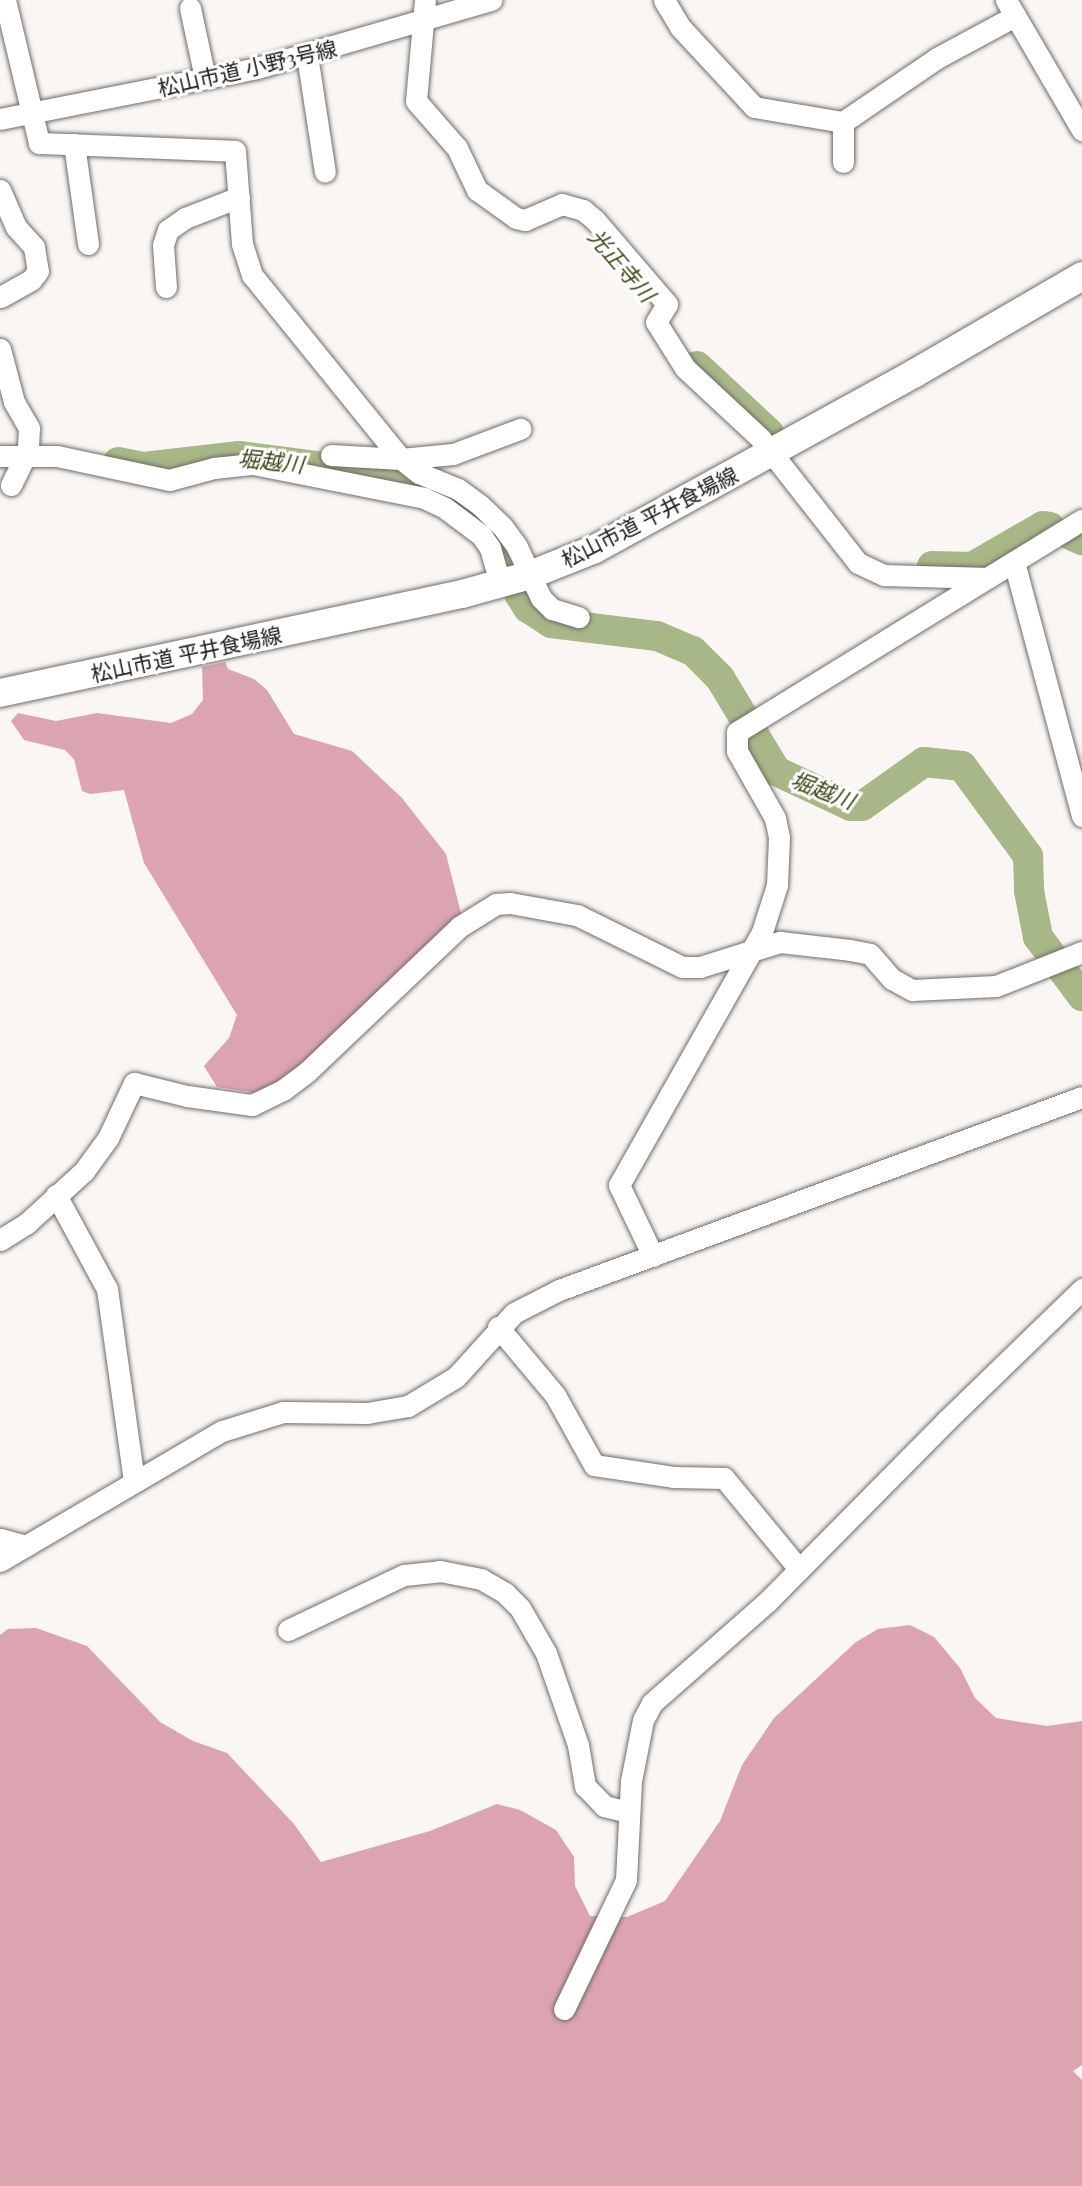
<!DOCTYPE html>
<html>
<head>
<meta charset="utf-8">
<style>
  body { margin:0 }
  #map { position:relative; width:1082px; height:2186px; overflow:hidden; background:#faf6f3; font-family:"Playfair Display","Noto Sans JP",serif }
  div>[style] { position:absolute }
  .forest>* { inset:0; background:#dba4b0 }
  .river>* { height:30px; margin:-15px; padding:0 15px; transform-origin:15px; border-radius:15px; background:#a8b787 }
  .roads { filter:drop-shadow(0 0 2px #706c69) drop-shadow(0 0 2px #706c69) }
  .street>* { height:21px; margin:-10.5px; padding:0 10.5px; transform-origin:10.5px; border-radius:10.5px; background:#fff }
  .secondary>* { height:28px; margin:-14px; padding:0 14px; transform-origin:14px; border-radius:14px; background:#fff }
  span { translate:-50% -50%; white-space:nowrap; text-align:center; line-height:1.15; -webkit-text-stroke:6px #fff; paint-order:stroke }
  .street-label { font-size:21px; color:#1a1917 }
  .water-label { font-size:22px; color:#3a4712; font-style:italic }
</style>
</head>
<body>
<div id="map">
  <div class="forest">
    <i style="clip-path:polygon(225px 662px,228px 669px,254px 679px,267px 690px,294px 734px,352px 751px,402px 798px,446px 854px,462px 917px,306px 1065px,262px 1094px,217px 1087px,204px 1066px,229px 1038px,237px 1015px,144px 863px,124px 790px,90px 794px,82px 791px,74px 759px,65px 750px,24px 740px,11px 721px,18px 713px,56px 721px,97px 713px,171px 723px,192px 714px,203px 700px,202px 667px)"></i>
    <i style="clip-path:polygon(910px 1625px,934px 1637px,960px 1668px,975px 1698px,996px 1718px,1047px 1726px,1082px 1721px,1082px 2065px,1073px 2071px,1082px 2080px,1082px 2186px,0 2186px,0 1635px,8px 1629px,36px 1628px,87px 1646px,160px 1722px,193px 1741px,227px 1753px,294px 1824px,321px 1862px,430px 1831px,497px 1804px,520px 1810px,556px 1830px,574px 1857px,575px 1886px,590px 1916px,627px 1917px,665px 1901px,720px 1821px,742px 1765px,774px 1718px,856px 1642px,878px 1629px)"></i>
  </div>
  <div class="river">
    <i style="left:697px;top:366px;width:98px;rotate:42.9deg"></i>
    <i style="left:118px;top:462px;width:26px;rotate:11deg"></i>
    <i style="left:144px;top:467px;width:96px;rotate:-6.6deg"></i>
    <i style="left:239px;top:456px;width:126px;rotate:7.3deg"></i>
    <i style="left:364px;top:472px;width:85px;rotate:17.2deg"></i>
    <i style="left:445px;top:497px;width:23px;rotate:31deg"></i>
    <i style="left:465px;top:509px;width:42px;rotate:42.1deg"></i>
    <i style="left:496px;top:537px;width:30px;rotate:67deg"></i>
    <i style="left:1070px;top:535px;width:13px;rotate:23deg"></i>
    <i style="left:932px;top:566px;width:40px;rotate:1.4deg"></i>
    <i style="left:972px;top:567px;width:82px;rotate:-30deg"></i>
    <i style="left:1043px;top:526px;width:7px;rotate:8deg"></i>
    <i style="left:519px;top:594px;width:17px;rotate:57deg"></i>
    <i style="left:528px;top:608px;width:27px;rotate:33deg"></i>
    <i style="left:551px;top:623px;width:107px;rotate:7deg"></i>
    <i style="left:657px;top:636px;width:39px;rotate:23deg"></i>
    <i style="left:693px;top:651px;width:38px;rotate:45deg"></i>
    <i style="left:720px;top:678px;width:109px;rotate:58.9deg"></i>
    <i style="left:776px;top:771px;width:83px;rotate:25deg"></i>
    <i style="left:851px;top:806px;width:11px"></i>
    <i style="left:862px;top:806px;width:76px;rotate:-35.4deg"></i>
    <i style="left:924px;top:762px;width:38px;rotate:6deg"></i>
    <i style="left:962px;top:766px;width:112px;rotate:53.7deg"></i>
    <i style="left:1028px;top:856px;width:35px;rotate:88deg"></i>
    <i style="left:1029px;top:891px;width:47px;rotate:78.9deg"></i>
    <i style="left:1038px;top:937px;width:74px;rotate:53.3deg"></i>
  </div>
  <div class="roads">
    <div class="street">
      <i style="left:5px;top:0;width:147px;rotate:76.6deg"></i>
      <i style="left:39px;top:143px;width:196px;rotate:2.3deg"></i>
      <i style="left:235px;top:151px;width:93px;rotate:85.7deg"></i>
      <i style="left:242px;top:244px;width:33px;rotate:72deg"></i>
      <i style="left:252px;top:275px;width:237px;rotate:51deg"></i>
      <i style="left:401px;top:459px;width:23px;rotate:38deg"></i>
      <i style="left:419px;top:473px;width:42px;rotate:22.3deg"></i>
      <i style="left:458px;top:489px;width:27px;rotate:36deg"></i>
      <i style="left:480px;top:505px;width:30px;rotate:44deg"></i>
      <i style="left:502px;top:526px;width:26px;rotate:54deg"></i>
      <i style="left:517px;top:547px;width:56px;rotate:64.8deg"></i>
      <i style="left:541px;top:598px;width:16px;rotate:45deg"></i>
      <i style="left:552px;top:609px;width:28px;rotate:17deg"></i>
      <i style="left:425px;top:0;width:101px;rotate:95.1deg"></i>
      <i style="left:416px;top:101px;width:62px;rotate:48.9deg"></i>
      <i style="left:457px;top:148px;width:47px;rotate:64.5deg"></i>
      <i style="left:477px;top:190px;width:48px;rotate:35.7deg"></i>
      <i style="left:516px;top:218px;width:9px;rotate:13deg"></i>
      <i style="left:525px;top:220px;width:40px;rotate:-23.4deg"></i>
      <i style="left:562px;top:204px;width:22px;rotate:16deg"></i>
      <i style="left:583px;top:210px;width:16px;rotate:40deg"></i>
      <i style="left:595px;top:220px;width:111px;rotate:49.4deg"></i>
      <i style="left:667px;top:304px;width:21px;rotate:121deg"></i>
      <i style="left:656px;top:322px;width:54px;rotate:57.8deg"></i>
      <i style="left:685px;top:368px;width:103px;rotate:43deg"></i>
      <i style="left:760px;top:438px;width:159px;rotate:51.9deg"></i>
      <i style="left:858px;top:563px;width:29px;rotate:25deg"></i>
      <i style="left:884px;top:575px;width:103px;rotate:1.7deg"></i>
      <i style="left:664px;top:0;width:31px;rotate:59deg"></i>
      <i style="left:680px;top:27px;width:109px;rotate:47.2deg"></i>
      <i style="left:754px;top:107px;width:90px;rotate:9.6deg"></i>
      <i style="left:843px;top:122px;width:114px;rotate:-34.2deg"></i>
      <i style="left:937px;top:58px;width:89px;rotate:-28.3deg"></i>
      <i style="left:1006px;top:0;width:151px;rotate:59.7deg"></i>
      <i style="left:190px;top:8px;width:72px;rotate:77.9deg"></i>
      <i style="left:307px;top:55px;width:118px;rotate:81.3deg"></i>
      <i style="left:0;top:119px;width:262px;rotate:-11.2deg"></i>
      <i style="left:257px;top:68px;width:244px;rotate:-16.2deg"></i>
      <i style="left:74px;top:144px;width:101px;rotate:82deg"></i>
      <i style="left:843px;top:162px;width:40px;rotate:-90deg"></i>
      <i style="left:0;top:190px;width:40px;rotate:66.6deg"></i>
      <i style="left:16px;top:227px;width:27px;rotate:48deg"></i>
      <i style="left:34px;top:247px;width:24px;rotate:81deg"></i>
      <i style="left:38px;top:271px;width:11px;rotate:128deg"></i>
      <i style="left:31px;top:280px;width:35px;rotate:151deg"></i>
      <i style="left:166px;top:287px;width:42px;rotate:-94.1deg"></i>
      <i style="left:163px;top:245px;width:16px;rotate:-72deg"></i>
      <i style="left:168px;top:230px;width:21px;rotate:-35deg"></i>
      <i style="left:185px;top:218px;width:58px;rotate:-21.3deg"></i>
      <i style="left:0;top:349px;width:55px;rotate:75.2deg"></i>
      <i style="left:14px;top:402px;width:30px;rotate:60deg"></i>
      <i style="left:29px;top:428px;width:22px;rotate:93deg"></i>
      <i style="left:28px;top:450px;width:39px;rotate:116deg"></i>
      <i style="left:331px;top:455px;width:70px;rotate:3.3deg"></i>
      <i style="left:401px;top:459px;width:52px;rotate:-5.5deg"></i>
      <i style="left:453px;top:454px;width:72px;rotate:-20.5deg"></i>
      <i style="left:0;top:456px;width:57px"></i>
      <i style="left:57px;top:456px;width:115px;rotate:12.1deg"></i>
      <i style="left:169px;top:480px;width:47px;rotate:-14.9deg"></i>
      <i style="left:214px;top:468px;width:39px;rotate:-6deg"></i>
      <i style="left:253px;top:464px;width:174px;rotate:11.2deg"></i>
      <i style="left:424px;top:498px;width:23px;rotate:25deg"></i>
      <i style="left:445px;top:508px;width:45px;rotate:36.9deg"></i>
      <i style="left:481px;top:535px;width:16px;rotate:55deg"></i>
      <i style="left:490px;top:548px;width:36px;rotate:74deg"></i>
      <i style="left:1014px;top:562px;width:263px;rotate:75deg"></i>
      <i style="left:56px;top:1195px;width:107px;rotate:61.5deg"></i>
      <i style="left:107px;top:1289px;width:193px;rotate:82deg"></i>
      <i style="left:0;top:1240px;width:31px;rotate:-32deg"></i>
      <i style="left:26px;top:1224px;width:79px;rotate:-42.4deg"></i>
      <i style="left:84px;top:1171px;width:41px;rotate:-54deg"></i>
      <i style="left:108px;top:1138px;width:61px;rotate:-64.7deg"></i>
      <i style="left:134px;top:1083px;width:55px;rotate:13.8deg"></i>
      <i style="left:187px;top:1096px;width:66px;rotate:7.9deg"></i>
      <i style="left:252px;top:1105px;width:34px;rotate:-26deg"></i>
      <i style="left:283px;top:1090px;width:31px;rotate:-37deg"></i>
      <i style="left:308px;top:1071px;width:209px;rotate:-43.6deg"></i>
      <i style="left:459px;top:927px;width:44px;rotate:-31.9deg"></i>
      <i style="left:496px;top:904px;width:14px;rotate:-4deg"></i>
      <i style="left:510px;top:903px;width:68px;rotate:10.2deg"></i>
      <i style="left:577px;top:915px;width:117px;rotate:26.3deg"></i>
      <i style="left:682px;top:967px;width:18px"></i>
      <i style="left:700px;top:967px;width:84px;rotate:-17.4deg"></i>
      <i style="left:780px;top:942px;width:70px;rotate:6.5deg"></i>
      <i style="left:850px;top:950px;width:20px;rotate:11deg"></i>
      <i style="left:870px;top:954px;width:33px;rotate:49deg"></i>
      <i style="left:892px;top:979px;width:23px;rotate:29deg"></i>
      <i style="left:912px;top:990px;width:84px;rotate:-2.7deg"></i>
      <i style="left:996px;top:986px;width:92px;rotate:-21.6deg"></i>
      <i style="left:653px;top:1256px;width:79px;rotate:-115.6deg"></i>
      <i style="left:619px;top:1185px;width:291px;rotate:-60.5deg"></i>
      <i style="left:762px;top:932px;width:49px;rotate:-72.3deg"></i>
      <i style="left:777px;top:885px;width:48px;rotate:-87.6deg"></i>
      <i style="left:779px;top:837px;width:19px;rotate:-102deg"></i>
      <i style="left:775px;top:818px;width:77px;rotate:-119.6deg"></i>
      <i style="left:737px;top:751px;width:19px;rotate:-90deg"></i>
      <i style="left:737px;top:732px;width:405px;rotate:-31.6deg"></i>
      <i style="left:498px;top:1327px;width:89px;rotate:50deg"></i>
      <i style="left:555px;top:1395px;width:80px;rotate:60.9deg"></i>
      <i style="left:594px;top:1465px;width:80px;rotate:8.6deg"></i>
      <i style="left:673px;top:1477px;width:51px;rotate:1.1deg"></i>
      <i style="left:724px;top:1478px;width:118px;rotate:50.5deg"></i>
      <i style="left:0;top:1539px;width:27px;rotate:15deg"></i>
      <i style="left:0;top:1561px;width:257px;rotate:-30.4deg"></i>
      <i style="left:222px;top:1431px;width:64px;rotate:-17.3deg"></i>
      <i style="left:283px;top:1412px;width:84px;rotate:0.7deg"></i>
      <i style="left:367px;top:1413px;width:42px;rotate:-9.7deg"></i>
      <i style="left:408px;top:1406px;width:56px;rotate:-31.1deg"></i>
      <i style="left:456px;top:1377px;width:86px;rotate:-47.8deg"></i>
      <i style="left:514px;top:1313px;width:51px;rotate:-27.1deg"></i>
      <i style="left:559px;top:1290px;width:557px;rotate:-20.26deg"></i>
      <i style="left:288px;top:1630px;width:128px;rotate:-25.4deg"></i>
      <i style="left:404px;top:1575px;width:36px;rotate:-6deg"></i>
      <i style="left:440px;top:1571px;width:42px;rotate:11deg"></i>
      <i style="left:481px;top:1579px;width:28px;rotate:30deg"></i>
      <i style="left:505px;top:1593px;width:21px;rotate:45deg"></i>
      <i style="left:520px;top:1608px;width:52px;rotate:60deg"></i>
      <i style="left:546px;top:1653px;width:97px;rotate:70.8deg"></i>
      <i style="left:578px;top:1745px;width:42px;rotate:80.3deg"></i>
      <i style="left:585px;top:1786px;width:28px;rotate:46deg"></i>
      <i style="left:604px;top:1806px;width:25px;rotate:14deg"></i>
      <i style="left:564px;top:2009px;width:143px;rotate:-64.3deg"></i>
      <i style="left:626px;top:1880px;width:99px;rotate:-87.1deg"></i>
      <i style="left:631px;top:1781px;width:62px;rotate:-78.9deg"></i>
      <i style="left:643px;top:1720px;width:19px;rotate:-62deg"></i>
      <i style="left:652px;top:1703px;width:154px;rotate:-41.3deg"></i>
      <i style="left:768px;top:1601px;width:253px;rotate:-45.3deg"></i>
      <i style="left:946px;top:1421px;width:190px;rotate:-44.1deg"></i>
    </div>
    <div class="secondary">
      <i style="left:0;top:693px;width:472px;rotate:-12.1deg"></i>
      <i style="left:462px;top:594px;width:71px;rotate:-15.6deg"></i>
      <i style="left:530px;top:575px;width:70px;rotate:-21.8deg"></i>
      <i style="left:595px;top:549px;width:365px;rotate:-28.8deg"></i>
      <i style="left:915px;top:373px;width:193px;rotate:-30.1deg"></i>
    </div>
  </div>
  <div class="street-label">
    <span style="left:247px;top:67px;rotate:-13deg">松山市道 小野3号線</span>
    <span style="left:649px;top:516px;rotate:-27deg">松山市道 平井食場線</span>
    <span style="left:186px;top:653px;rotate:-12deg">松山市道 平井食場線</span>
  </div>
  <div class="water-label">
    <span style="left:622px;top:265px;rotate:49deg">光正寺川</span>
    <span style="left:271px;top:461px;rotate:6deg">堀越川</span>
    <span style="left:823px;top:790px;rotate:21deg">堀越川</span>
  </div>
</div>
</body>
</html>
